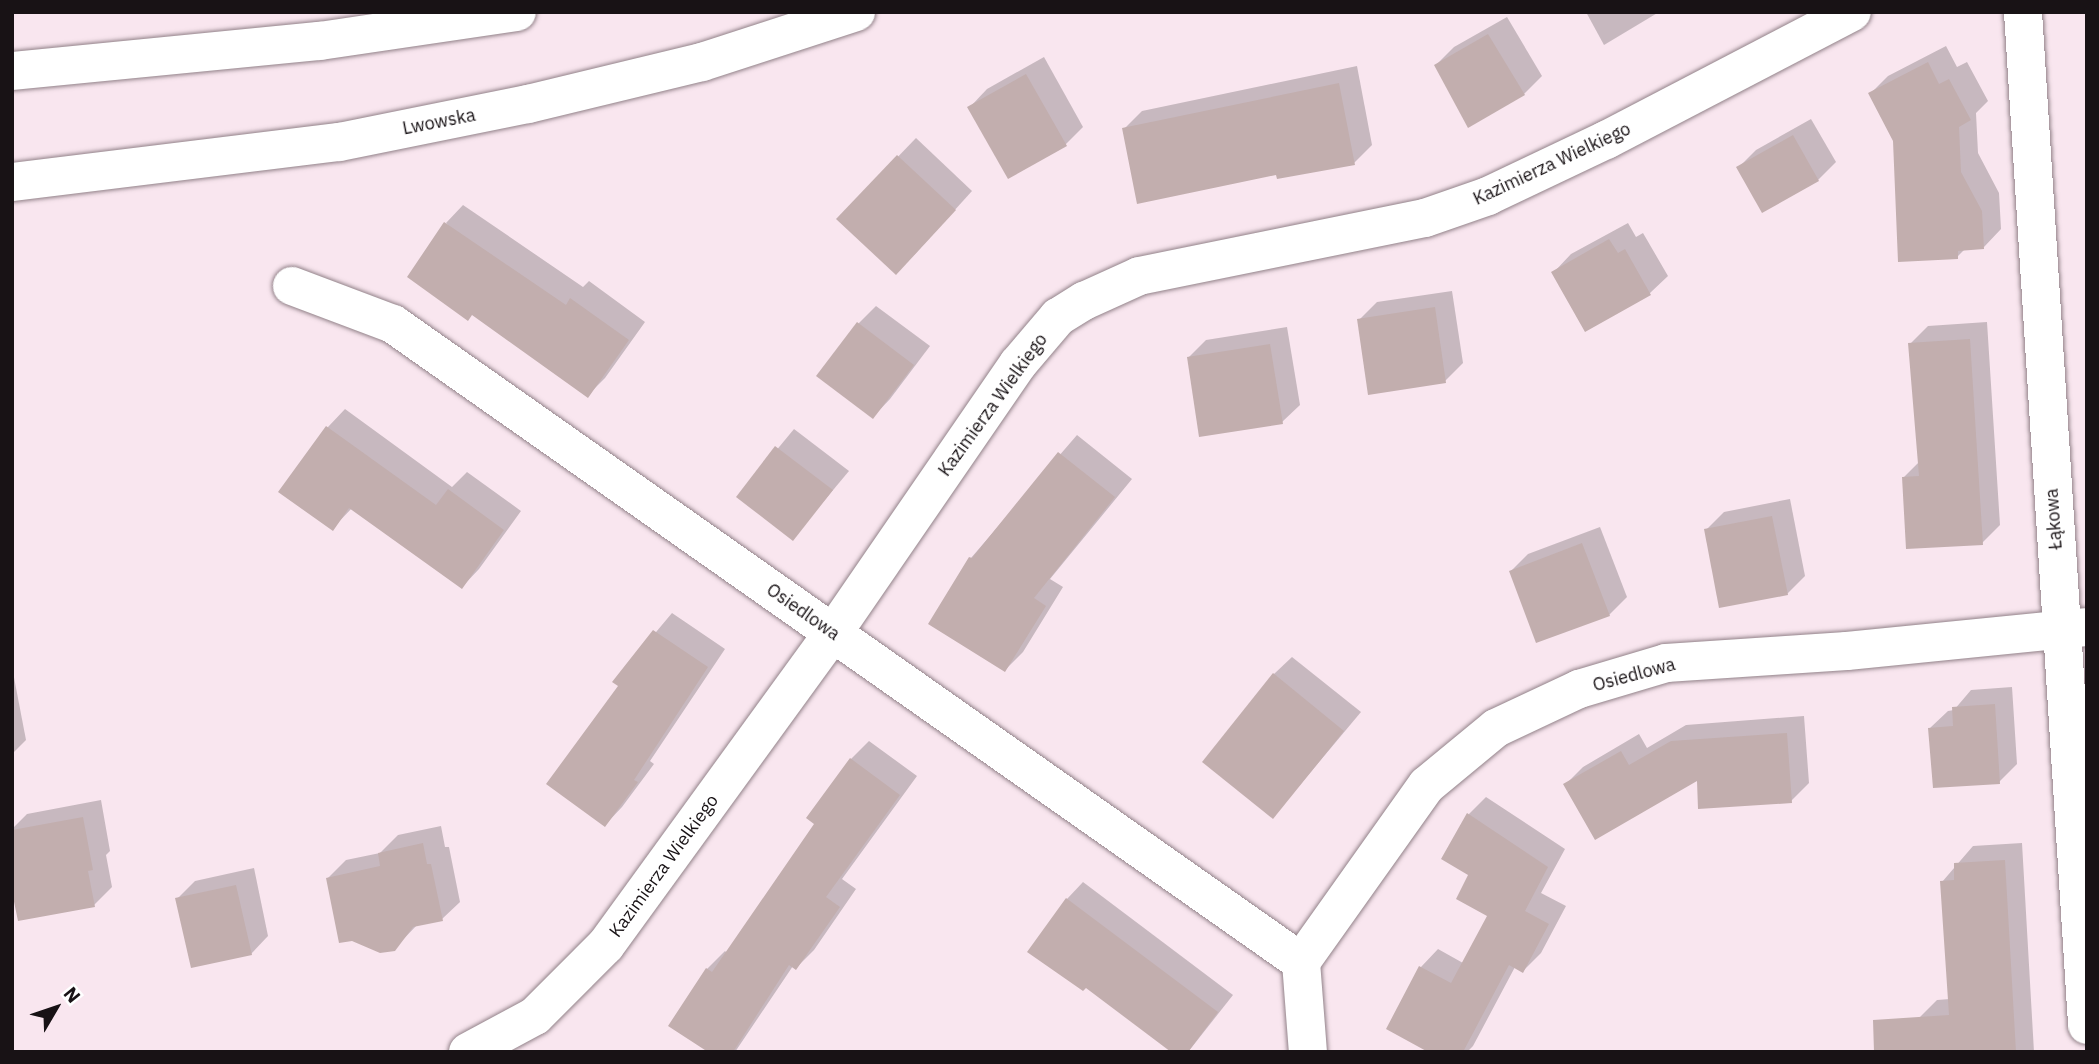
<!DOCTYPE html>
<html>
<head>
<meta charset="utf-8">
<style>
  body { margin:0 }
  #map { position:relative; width:2099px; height:1064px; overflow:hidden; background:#f9e6ef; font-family:"IBM Plex Sans",sans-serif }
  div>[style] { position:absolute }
  .shadow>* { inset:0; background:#0003 }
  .building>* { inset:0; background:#c2aeae }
  .roads { filter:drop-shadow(0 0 2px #928289) drop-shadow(0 0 2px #928289) }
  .minor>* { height:38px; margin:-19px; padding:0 19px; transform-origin:19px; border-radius:19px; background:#fff }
  .major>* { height:38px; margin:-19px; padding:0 19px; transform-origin:19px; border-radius:19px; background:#fff }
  span { translate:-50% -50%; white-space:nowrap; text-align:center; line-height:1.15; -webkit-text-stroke:6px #fff; paint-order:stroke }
  .street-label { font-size:18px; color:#181215 }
  .frame { position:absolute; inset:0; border:14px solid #181215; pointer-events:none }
  .north { position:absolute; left:21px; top:973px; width:70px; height:70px; -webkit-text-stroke:5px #fff; paint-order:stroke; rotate:51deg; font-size:19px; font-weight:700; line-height:28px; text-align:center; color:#181215 }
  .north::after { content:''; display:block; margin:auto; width:24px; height:32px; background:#181215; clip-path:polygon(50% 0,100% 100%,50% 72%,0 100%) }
</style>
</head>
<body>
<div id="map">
  <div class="shadow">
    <i style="clip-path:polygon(1586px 12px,1659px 12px,1604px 45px)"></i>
    <i style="clip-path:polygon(1507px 17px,1542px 76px,1524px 94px,1436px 65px,1454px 47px)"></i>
    <i style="clip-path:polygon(1946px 46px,1957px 67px,1967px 62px,1988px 101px,1976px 113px,1978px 153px,1999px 193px,2001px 229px,1984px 247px,1966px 248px,1957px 257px,1870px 94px,1888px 76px)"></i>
    <i style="clip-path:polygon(1044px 57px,1083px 127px,1065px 145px,970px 107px,987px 89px)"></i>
    <i style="clip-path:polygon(1357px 66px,1372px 145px,1354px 163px,1277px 173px,1124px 129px,1142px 111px)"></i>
    <i style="clip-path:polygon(1811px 119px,1836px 162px,1818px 180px,1738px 168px,1756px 150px)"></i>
    <i style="clip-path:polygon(916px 138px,972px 191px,914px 255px,838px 219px)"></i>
    <i style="clip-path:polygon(463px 205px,583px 287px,589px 281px,645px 322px,605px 378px,587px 396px,446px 223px)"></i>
    <i style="clip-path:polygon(1628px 223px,1636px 237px,1643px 233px,1668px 276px,1650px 293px,1586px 329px,1554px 272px,1571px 254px)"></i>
    <i style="clip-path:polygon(1452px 291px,1463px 363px,1445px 381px,1359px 320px,1377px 302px)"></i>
    <i style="clip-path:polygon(876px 306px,930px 346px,890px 399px,873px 417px,858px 324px)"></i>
    <i style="clip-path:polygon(1987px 322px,2000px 525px,1982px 543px,1904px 477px,1919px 462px,1910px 344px,1928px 326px)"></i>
    <i style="clip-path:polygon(1287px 327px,1300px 405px,1282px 422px,1188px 358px,1206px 340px)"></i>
    <i style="clip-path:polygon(345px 409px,452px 487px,467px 472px,521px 511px,479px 569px,462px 587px,352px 508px,332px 529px,281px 492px,328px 427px)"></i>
    <i style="clip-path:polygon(794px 429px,849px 471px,793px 538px,738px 497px)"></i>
    <i style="clip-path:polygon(1077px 435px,1132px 479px,1050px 579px,1063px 587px,1023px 652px,1005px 670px,971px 558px)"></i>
    <i style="clip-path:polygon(1790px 499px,1805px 576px,1787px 594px,1706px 530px,1724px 512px)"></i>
    <i style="clip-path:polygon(1600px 527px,1627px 597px,1609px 615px,1511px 571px,1528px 554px)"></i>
    <i style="clip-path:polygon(672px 613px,725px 649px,650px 761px,654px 764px,622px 807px,605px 825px,621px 686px,615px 681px)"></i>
    <i style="clip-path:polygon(1292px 657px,1361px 712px,1273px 817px,1274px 674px)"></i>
    <i style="clip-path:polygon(12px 667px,26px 740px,12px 754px)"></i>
    <i style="clip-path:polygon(2012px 687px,2017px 764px,1999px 782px,1930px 728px,1948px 711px,1954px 710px,1971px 690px)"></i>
    <i style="clip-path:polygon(1804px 716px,1809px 783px,1791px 801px,1698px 778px,1565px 785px,1583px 767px,1639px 734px,1647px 748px,1686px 725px)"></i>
    <i style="clip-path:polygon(869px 741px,917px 776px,842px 879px,856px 889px,814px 950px,796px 968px,793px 966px,735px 1052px,711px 1052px,707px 969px,725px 951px,727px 953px,816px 824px,851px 759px)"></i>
    <i style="clip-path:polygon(1486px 797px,1565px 849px,1541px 893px,1566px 906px,1541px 953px,1523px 971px,1515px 967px,1473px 1046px,1467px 1052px,1432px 1052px,1421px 967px,1438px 949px,1463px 963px,1489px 915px,1470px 875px,1469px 814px)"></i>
    <i style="clip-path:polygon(101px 800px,110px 851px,106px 855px,112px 887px,94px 905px,12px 847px,12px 829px,27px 814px)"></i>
    <i style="clip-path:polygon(441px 826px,445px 847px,449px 847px,460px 902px,442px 919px,417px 925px,394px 949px,328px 878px,346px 860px,380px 853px,398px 835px)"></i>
    <i style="clip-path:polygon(2022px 843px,2034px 1052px,1921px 1052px,1919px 1018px,1937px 1000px,1950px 999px,1942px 882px,1973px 846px)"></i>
    <i style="clip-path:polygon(254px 868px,268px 936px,251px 954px,177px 899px,195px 881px)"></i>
    <i style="clip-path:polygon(1083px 882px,1233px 995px,1188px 1052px,1030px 951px,1067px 899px)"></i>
  </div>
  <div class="building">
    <i style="clip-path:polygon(1488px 34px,1525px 95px,1468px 128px,1434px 65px)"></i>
    <i style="clip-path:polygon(1928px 62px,1939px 84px,1949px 79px,1971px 120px,1959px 127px,1961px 172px,1982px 211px,1984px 249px,1958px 251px,1958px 259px,1898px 262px,1893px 141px,1868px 93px)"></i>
    <i style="clip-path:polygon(1026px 74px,1067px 146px,1008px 179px,967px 107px)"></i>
    <i style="clip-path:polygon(1339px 83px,1355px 165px,1277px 179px,1276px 175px,1137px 204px,1122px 128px)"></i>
    <i style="clip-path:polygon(1793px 135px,1819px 181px,1762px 213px,1736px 167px)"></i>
    <i style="clip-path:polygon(897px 155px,956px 210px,896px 275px,836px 219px)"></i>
    <i style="clip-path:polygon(444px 222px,566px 305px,570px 298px,629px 340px,588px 398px,472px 315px,468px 321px,407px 277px)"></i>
    <i style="clip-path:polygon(1609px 239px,1618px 253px,1625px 249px,1651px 295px,1585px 332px,1551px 272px)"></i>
    <i style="clip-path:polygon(1435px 307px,1446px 383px,1368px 395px,1357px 319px)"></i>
    <i style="clip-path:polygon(857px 322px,914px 365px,873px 419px,816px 376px)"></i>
    <i style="clip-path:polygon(1970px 339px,1983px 545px,1906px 549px,1902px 477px,1919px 476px,1908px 343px)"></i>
    <i style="clip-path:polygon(1270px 344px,1283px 424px,1199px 437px,1187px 357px)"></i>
    <i style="clip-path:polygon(326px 426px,436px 505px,448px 489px,504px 530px,462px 589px,349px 508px,333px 531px,278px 492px)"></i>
    <i style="clip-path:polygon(775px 446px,833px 490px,793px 541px,736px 497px)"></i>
    <i style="clip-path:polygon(1058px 452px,1115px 497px,1034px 598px,1046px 606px,1005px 672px,928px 624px,969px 557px,972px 558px)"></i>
    <i style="clip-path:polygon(1772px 516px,1788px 595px,1719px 608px,1704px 529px)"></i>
    <i style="clip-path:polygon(1582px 543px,1610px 616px,1536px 643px,1509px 571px)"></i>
    <i style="clip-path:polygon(653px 630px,708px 667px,634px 780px,638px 782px,605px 827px,546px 784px,618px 686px,612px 682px)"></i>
    <i style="clip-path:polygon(1273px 673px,1344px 731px,1273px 819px,1202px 762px)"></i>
    <i style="clip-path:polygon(1995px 704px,2000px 784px,1933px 788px,1928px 728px,1953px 726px,1952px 707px)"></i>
    <i style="clip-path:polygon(1787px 733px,1792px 803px,1698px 809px,1697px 781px,1595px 840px,1563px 784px,1621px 751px,1629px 765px,1671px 741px)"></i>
    <i style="clip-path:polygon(850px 758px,900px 795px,826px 897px,840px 907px,796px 970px,789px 965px,733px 1052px,708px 1052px,668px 1026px,706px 968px,712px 972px,814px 824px,806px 818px)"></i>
    <i style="clip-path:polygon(1467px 813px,1548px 867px,1525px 911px,1549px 924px,1523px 973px,1509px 965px,1463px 1052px,1428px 1052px,1386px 1029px,1419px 966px,1451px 983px,1487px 916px,1456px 899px,1468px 875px,1441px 859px)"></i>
    <i style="clip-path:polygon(83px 817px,93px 870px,88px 871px,95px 907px,18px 921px,12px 892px,12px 830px)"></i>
    <i style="clip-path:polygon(423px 843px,427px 864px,431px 864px,443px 921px,413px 927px,395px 951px,380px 953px,352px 941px,339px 943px,326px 878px,380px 866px,378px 853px)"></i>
    <i style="clip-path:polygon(2005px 860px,2016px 1052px,1874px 1052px,1873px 1020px,1949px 1015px,1940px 881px,1954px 880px,1954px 863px)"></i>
    <i style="clip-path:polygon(236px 885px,252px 955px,191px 968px,175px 898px)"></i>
    <i style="clip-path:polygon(1066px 898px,1218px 1012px,1188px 1052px,1171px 1052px,1086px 988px,1083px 991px,1027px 952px)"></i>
  </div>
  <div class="roads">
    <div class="minor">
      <i style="left:2023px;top:12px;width:1015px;rotate:86.38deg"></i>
      <i style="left:292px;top:286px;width:108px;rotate:20.6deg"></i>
      <i style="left:393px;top:324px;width:1110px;rotate:35.09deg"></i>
      <i style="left:1301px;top:962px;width:90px;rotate:85.6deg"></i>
      <i style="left:1301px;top:962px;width:217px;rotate:-54.6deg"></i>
      <i style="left:1427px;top:785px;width:89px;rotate:-39.6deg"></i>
      <i style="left:1496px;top:728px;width:92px;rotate:-25.2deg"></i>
      <i style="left:1579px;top:689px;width:91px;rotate:-16.6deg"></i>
      <i style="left:1666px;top:663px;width:181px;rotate:-3.8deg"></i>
      <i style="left:1847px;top:651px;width:240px;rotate:-5.7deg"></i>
      <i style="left:468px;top:1052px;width:76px;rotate:-28.2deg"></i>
      <i style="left:535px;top:1016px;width:100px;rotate:-45deg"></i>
      <i style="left:606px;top:945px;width:386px;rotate:-54deg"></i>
      <i style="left:833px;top:633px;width:326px;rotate:-55.5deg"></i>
      <i style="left:1018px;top:364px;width:62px;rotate:-49.6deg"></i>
      <i style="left:1058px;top:317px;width:31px;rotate:-32deg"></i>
      <i style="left:1084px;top:301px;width:60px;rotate:-24.4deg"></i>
      <i style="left:1139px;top:276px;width:292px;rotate:-11.5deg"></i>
      <i style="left:1425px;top:218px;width:67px;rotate:-19.2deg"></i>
      <i style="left:1488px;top:196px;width:131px;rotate:-25.4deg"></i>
      <i style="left:1606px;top:140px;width:277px;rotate:-27.5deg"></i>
    </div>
    <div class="major">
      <i style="left:12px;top:71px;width:309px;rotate:-5.6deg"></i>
      <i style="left:320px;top:41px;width:199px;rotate:-8.4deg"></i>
      <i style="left:12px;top:182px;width:329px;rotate:-7deg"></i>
      <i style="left:339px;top:142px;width:193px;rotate:-11.4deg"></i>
      <i style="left:528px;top:104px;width:179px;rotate:-13.6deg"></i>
      <i style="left:702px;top:62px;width:162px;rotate:-18deg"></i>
    </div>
  </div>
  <div class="street-label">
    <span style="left:439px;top:122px;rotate:-11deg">Lwowska</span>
    <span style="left:1552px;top:164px;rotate:-25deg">Kazimierza Wielkiego</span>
    <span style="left:993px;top:405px;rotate:-54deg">Kazimierza Wielkiego</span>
    <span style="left:2054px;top:519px;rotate:-94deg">Łąkowa</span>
    <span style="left:803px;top:612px;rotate:35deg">Osiedlowa</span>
    <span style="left:1634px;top:675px;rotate:-15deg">Osiedlowa</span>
    <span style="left:664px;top:866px;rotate:-54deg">Kazimierza Wielkiego</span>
  </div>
  <div class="frame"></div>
  <div class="north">N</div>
</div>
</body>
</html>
